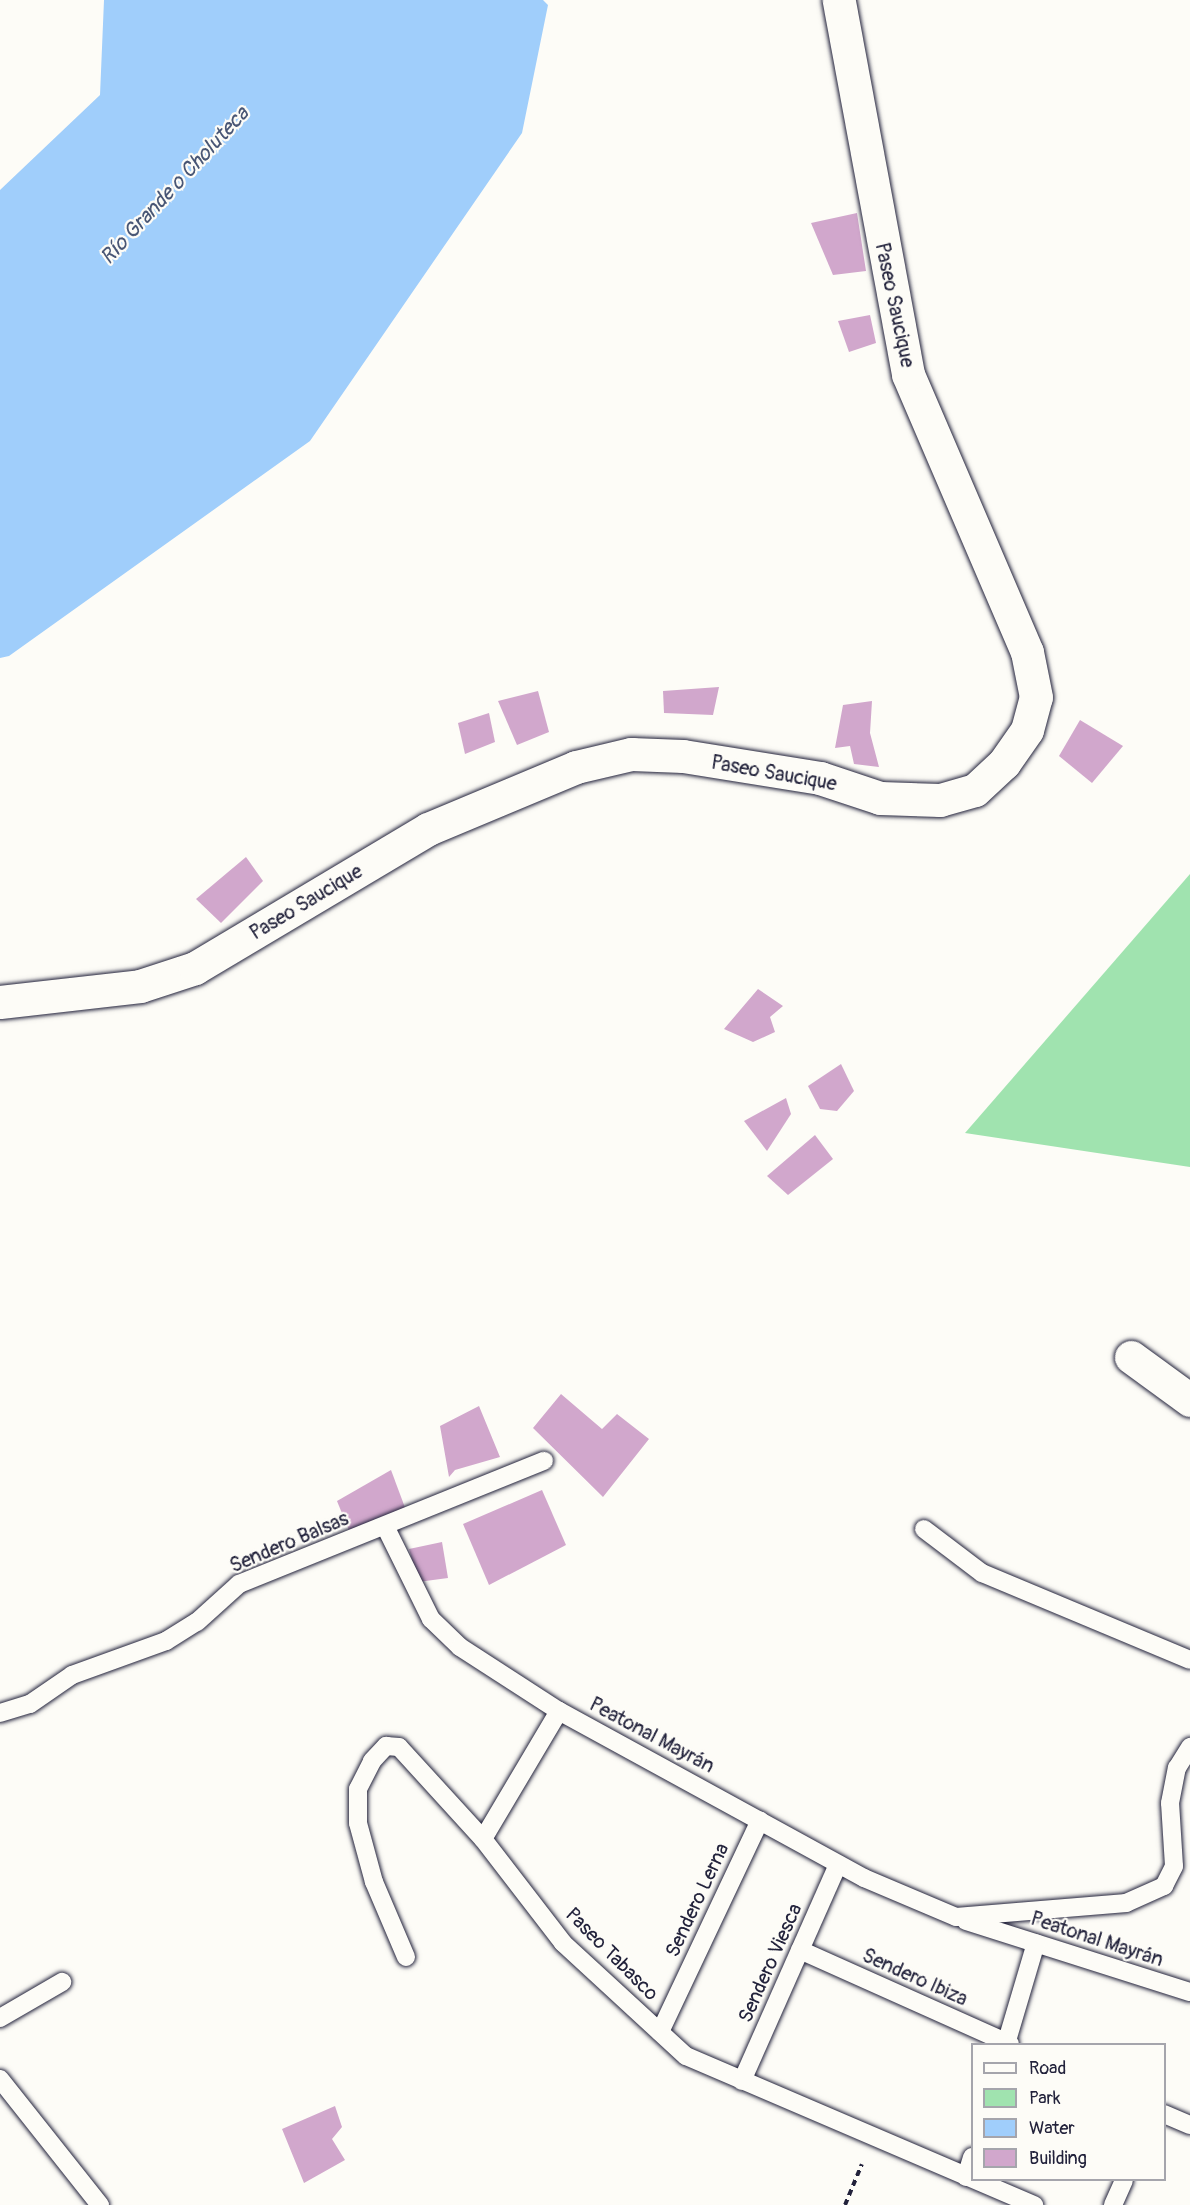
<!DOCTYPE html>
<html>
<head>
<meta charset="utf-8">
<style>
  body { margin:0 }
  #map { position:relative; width:1190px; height:2205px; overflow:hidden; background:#fdfcf7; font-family:Pangolin,sans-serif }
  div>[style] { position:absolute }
  .green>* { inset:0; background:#a0e3af }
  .water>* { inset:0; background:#a0cefb }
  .building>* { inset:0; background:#d1a7cc }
  .path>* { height:4px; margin-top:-2px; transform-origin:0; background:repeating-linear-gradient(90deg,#22223b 0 6px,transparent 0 10.5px) }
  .roads { filter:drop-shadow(0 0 2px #22223b) drop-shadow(0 0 2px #22223b) }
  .lane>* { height:18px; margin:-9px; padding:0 9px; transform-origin:9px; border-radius:9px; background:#fdfcf7 }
  .street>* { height:33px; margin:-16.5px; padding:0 16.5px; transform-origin:16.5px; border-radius:16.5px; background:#fdfcf7 }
  .secondary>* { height:33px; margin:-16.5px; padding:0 16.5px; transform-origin:16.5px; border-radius:16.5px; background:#fdfcf7 }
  span { translate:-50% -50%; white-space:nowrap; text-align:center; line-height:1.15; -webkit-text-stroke:4.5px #fdfcf7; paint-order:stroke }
  .street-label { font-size:20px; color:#22223b }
  .water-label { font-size:21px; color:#485675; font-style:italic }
  .legend { position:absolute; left:971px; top:2043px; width:195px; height:138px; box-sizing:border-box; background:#fdfcf7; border:2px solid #a5a5ac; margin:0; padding:8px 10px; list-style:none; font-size:18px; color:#22223b }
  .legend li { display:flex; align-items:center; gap:12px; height:30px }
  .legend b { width:30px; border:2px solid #a5a5ac }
</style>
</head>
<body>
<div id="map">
  <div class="green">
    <i style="clip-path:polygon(1190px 874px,1190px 1167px,965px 1133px)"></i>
  </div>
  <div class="water">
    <i style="clip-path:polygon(104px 0,543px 0,548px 5px,522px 133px,310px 441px,9px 656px,0 658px,0 190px,100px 95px)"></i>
  </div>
  <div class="building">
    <i style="clip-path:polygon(857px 213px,866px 271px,833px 275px,811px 223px)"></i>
    <i style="clip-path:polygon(870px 315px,876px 343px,849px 352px,838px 321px)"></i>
    <i style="clip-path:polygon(719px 687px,713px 715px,664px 713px,663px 691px)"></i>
    <i style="clip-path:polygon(538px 691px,549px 732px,517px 745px,498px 701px)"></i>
    <i style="clip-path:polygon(872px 701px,870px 733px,879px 767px,854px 764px,850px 746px,835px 748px,843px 705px)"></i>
    <i style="clip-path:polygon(489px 713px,495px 742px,465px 754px,458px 723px)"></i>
    <i style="clip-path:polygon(1080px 720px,1123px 746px,1092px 783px,1059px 756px)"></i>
    <i style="clip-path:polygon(246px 857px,263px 881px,221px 923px,196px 899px)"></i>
    <i style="clip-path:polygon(758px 989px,783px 1006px,770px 1017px,775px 1032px,753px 1042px,724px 1029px)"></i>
    <i style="clip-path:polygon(841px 1064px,854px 1091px,837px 1111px,820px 1109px,808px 1086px)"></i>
    <i style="clip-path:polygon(786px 1098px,791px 1114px,767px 1151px,744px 1121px)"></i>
    <i style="clip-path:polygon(815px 1135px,833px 1159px,788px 1195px,767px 1176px)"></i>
    <i style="clip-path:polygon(561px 1394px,602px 1429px,617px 1414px,649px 1439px,603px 1497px,533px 1428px)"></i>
    <i style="clip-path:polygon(479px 1406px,500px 1457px,455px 1470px,449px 1477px,440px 1426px)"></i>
    <i style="clip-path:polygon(391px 1470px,407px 1513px,352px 1538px,337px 1501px)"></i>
    <i style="clip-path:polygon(542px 1490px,566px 1545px,489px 1585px,463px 1524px)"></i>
    <i style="clip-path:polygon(442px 1542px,448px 1578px,418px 1582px,409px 1549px)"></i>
    <i style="clip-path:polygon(335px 2106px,342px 2127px,332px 2139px,345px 2160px,304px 2183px,282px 2129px)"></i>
  </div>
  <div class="path">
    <i style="left:845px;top:2205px;width:44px;rotate:-67.5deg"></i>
  </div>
  <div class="roads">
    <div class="lane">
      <i style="left:385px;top:1526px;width:104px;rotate:63.7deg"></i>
      <i style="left:431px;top:1619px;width:40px;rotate:44deg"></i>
      <i style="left:460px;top:1647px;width:118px;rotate:32.9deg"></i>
      <i style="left:559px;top:1711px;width:348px;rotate:28.7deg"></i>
      <i style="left:864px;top:1878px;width:100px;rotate:23deg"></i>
      <i style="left:956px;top:1917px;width:171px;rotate:-4.7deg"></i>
      <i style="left:1126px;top:1903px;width:42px;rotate:-24.1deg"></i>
      <i style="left:1164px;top:1886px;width:22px;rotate:-63deg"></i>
      <i style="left:1174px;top:1866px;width:63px;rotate:-93.6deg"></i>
      <i style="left:1170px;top:1803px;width:36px;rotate:-79deg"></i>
      <i style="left:1177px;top:1768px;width:25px;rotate:-58deg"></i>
      <i style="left:924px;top:1529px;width:73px;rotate:37.2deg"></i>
      <i style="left:982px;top:1573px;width:225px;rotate:22.7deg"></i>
      <i style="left:0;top:1713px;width:31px;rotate:-17deg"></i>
      <i style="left:30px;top:1704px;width:51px;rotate:-34.6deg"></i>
      <i style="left:72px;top:1675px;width:100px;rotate:-19.9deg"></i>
      <i style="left:166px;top:1641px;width:36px;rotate:-32deg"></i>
      <i style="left:197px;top:1622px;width:57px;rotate:-42.1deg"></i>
      <i style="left:239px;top:1584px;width:329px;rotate:-22deg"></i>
      <i style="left:483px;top:1839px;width:149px;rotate:-59.3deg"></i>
      <i style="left:966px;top:1921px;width:235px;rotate:17.6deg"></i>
      <i style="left:800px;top:1950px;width:230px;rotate:24.1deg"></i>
      <i style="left:406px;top:1957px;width:82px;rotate:-113.1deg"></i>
      <i style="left:374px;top:1882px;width:61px;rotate:-105.2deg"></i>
      <i style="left:358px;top:1823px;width:34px;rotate:-90deg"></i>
      <i style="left:358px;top:1789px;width:31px;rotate:-63deg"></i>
      <i style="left:372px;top:1761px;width:21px;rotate:-47deg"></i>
      <i style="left:386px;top:1746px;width:13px;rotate:4deg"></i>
      <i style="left:399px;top:1747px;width:125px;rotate:47.6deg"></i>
      <i style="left:483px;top:1839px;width:131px;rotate:52.4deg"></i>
      <i style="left:563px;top:1943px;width:167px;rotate:42.6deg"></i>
      <i style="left:686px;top:2056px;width:379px;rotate:23.2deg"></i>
      <i style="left:0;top:2018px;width:72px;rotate:-30.1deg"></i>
      <i style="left:660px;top:2032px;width:234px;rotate:-64.7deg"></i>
      <i style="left:1006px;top:2044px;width:105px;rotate:-73.5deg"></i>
      <i style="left:0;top:2079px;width:161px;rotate:51.6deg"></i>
      <i style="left:742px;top:2081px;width:237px;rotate:-66.1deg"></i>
      <i style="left:1164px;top:2114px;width:28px;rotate:23deg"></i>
      <i style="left:966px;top:2177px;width:21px;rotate:-73deg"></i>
      <i style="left:1113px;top:2205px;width:27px;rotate:-66deg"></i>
    </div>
    <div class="street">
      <i style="left:1131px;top:1357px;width:73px;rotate:36.1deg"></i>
    </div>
    <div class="secondary">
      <i style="left:0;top:1002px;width:141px;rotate:-6.5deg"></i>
      <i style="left:140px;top:986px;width:58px;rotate:-18.1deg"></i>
      <i style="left:195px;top:968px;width:271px;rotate:-30.8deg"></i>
      <i style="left:428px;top:829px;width:160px;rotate:-22.7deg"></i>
      <i style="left:576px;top:767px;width:57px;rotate:-13.3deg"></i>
      <i style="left:631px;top:754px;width:52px;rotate:2.2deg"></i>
      <i style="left:683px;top:756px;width:139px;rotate:9.1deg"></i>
      <i style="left:820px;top:778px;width:63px;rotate:18.4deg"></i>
      <i style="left:880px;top:798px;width:60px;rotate:1.9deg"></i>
      <i style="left:940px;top:800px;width:36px;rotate:-16deg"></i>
      <i style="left:975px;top:790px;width:40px;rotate:-43deg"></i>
      <i style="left:1004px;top:763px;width:40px;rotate:-55.1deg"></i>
      <i style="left:1027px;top:730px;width:34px;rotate:-75deg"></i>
      <i style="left:1036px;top:697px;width:46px;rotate:-101.3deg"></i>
      <i style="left:1027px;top:652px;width:302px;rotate:-113.2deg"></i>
      <i style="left:908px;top:374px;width:380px;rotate:-100.5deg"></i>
    </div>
  </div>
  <div class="street-label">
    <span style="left:895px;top:305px;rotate:78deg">Paseo Saucique</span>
    <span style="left:774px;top:773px;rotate:10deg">Paseo Saucique</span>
    <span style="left:306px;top:902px;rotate:-31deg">Paseo Saucique</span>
    <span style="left:289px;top:1542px;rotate:-23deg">Sendero Balsas</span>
    <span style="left:652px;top:1735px;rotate:28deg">Peatonal Mayrán</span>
    <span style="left:697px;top:1900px;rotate:-65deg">Sendero Lerna</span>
    <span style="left:1097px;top:1939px;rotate:18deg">Peatonal Mayrán</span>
    <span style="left:612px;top:1954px;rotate:45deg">Paseo Tabasco</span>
    <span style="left:770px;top:1963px;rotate:-66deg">Sendero Viesca</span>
    <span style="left:915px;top:1977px;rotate:24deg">Sendero Ibiza</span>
  </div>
  <div class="water-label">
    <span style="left:175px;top:186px;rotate:-47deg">Río Grande o Choluteca</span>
  </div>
  <ul class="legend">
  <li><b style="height:8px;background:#fdfcf7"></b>Road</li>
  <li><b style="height:16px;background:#a0e3af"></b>Park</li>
  <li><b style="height:16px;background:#a0cefb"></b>Water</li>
  <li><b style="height:16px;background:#d1a7cc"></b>Building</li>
  </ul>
</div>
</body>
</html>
